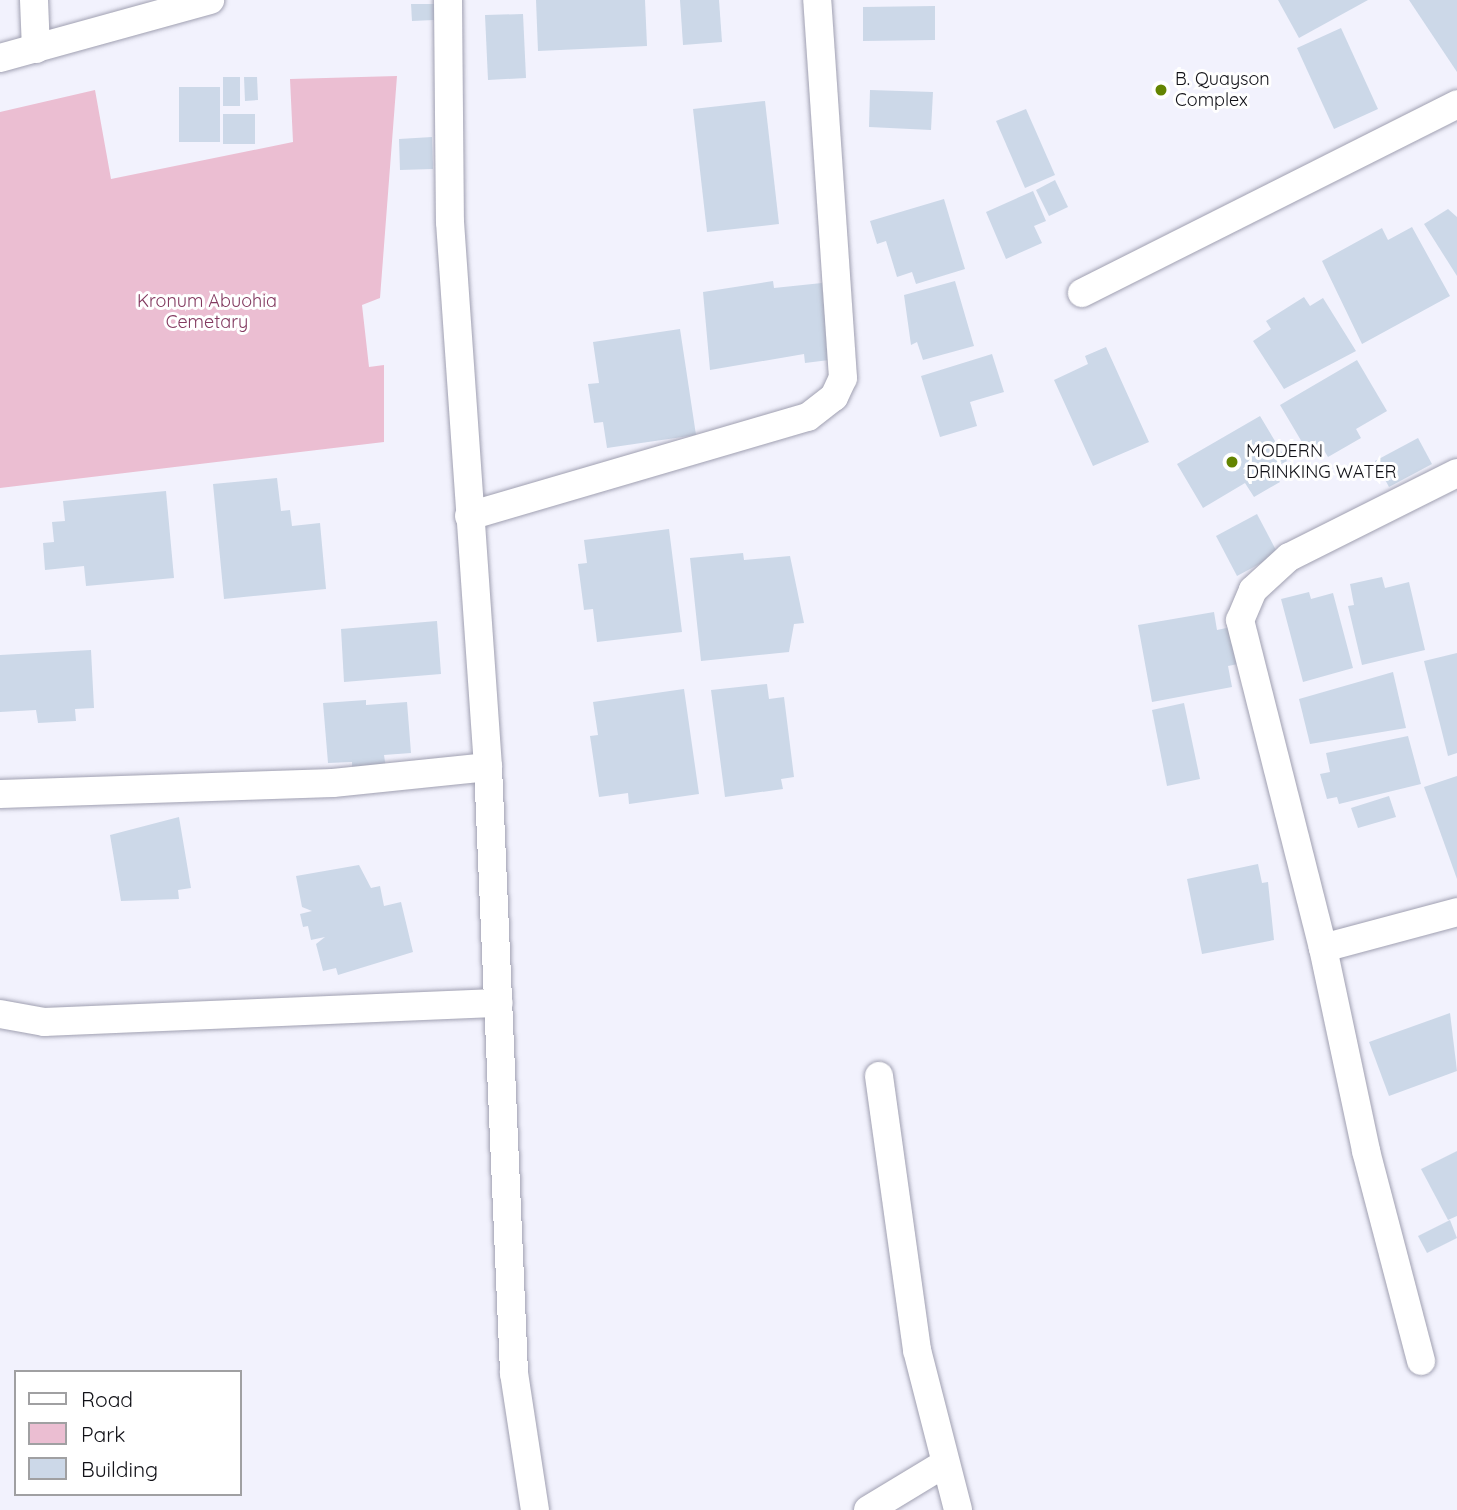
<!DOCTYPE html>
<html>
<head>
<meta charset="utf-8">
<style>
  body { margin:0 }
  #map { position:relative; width:1457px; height:1510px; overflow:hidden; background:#f2f2fd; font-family:Quicksand,sans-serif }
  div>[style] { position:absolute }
  .green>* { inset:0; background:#ebbed2 }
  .building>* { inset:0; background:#ccd8e8 }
  .roads { filter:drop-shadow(0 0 2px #a0a0b1) drop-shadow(0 0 2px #a0a0b1) }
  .street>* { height:28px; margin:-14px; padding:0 14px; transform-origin:14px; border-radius:14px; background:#fff }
  .dots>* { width:19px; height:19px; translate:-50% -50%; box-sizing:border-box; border:4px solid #fff; border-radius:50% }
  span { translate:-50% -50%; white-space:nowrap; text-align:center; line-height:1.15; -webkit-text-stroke:6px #fff; paint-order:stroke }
  .poi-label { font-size:18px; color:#111117 }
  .left { translate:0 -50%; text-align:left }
  .park-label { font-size:18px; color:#833a60 }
  .legend { position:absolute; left:14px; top:1370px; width:228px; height:126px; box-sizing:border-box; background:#fff; border:2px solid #a0a0a2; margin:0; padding:9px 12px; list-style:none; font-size:21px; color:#111117 }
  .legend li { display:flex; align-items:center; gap:14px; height:35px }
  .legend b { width:35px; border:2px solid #a0a0a2 }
</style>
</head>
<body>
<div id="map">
  <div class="green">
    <i style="clip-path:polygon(397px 76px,380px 298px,362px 305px,369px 367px,384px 365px,384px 442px,0 488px,0 112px,95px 90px,111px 179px,293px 142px,290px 79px)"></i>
  </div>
  <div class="building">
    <i style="clip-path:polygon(536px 0,645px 0,647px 46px,538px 51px)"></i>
    <i style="clip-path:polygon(680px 0,719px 0,722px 42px,683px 45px)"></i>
    <i style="clip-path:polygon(1278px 0,1368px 0,1299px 38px)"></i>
    <i style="clip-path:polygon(1409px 0,1457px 0,1457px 72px)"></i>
    <i style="clip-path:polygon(411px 4px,434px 4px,434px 20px,412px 21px)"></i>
    <i style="clip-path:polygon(935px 6px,935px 40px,863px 41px,863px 7px)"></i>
    <i style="clip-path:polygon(523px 14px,526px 78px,488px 80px,485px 15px)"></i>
    <i style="clip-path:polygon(1341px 28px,1378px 109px,1334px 129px,1297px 48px)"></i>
    <i style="clip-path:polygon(223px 77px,240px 77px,240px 106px,223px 106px)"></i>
    <i style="clip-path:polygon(244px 77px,257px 77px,258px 100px,245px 101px)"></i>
    <i style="clip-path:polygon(179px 87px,220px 87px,220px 142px,179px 142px)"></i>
    <i style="clip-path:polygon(870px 90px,933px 92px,931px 130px,869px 127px)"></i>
    <i style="clip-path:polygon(765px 101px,779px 224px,707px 232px,693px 109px)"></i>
    <i style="clip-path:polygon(1026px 109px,1055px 175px,1025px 188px,996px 121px)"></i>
    <i style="clip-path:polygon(223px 114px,255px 114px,255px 144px,223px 144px)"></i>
    <i style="clip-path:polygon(432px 137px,433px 169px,400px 170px,399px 139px)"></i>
    <i style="clip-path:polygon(1055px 180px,1068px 207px,1049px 216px,1036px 190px)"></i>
    <i style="clip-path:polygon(1033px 191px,1046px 221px,1034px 226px,1042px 243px,1006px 259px,986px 212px)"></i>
    <i style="clip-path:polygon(944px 199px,965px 269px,916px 284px,912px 272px,897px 277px,886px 241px,877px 244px,870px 221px)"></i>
    <i style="clip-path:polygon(1448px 209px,1457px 217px,1457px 276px,1424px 224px)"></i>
    <i style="clip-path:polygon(1412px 227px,1450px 296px,1362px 344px,1322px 261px,1382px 228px,1388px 240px)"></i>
    <i style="clip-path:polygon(773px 281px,774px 288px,822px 283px,829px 360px,805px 363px,804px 354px,710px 370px,703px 292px)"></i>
    <i style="clip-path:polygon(955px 281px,974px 346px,923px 360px,917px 342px,911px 345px,904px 295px)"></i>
    <i style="clip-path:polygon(1304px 297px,1310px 306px,1323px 298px,1356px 351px,1284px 389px,1253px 341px,1271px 329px,1266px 321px)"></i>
    <i style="clip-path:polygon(680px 329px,696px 435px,607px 448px,603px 422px,594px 423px,588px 384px,599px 383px,593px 342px)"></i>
    <i style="clip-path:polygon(1106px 347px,1149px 442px,1093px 466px,1054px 380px,1088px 364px,1085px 356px)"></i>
    <i style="clip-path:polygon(992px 354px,1004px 392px,970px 402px,977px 426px,940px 437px,921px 376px)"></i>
    <i style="clip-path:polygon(1357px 360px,1387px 411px,1356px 429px,1361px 438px,1328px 457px,1322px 447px,1309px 454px,1280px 405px)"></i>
    <i style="clip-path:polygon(1260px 416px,1287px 461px,1272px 469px,1280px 482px,1254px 497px,1245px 483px,1203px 508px,1177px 464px)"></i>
    <i style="clip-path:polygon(1418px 438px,1432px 464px,1389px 487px,1375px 461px)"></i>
    <i style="clip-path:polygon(277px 478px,281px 511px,290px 510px,292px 526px,320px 523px,326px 589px,224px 599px,213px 484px)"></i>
    <i style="clip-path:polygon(166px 491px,174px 578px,86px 586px,84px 566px,45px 570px,43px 543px,54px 542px,52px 522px,65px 521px,63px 501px)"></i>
    <i style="clip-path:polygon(1257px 514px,1278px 554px,1237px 576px,1216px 536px)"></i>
    <i style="clip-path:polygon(669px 529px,682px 632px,597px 642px,593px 609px,584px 610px,578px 564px,587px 563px,584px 540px)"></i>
    <i style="clip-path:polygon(743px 553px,744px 560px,790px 556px,804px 623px,794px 624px,789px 652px,701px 661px,690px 558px)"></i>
    <i style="clip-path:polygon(1382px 577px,1385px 588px,1409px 582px,1425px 650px,1362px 665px,1348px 606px,1354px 605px,1350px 584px)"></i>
    <i style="clip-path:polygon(1309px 592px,1311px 599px,1333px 593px,1353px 668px,1303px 682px,1281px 599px)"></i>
    <i style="clip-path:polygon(1214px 612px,1217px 630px,1231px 627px,1238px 664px,1228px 666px,1232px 687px,1152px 702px,1138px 625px)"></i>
    <i style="clip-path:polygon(437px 621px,441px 674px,344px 682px,341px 629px)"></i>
    <i style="clip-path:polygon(91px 650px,94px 708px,75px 709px,76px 721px,38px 723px,36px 710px,0 712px,0 655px)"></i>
    <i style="clip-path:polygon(1457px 653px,1457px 753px,1448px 756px,1424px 661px)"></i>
    <i style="clip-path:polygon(1393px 672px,1406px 728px,1310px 744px,1299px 699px)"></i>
    <i style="clip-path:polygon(767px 684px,769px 699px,784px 697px,794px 777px,781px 779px,783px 789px,725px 797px,711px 690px)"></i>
    <i style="clip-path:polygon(684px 689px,699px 794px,629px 804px,628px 793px,599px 797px,590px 736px,598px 735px,593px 702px)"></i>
    <i style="clip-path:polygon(366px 700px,366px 705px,407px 702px,411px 753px,384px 755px,386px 768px,352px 771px,352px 762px,328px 763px,323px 703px)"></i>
    <i style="clip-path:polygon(1184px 703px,1200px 779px,1167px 786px,1152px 710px)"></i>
    <i style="clip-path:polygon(1408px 736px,1421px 784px,1339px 804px,1337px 797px,1327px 799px,1320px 774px,1330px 772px,1326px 753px)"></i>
    <i style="clip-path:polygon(1457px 776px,1457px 879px,1424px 787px)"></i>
    <i style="clip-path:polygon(1389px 796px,1396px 817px,1358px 828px,1351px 808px)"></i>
    <i style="clip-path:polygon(179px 817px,191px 888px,178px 890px,179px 899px,121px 901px,110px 835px)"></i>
    <i style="clip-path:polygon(1258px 864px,1262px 883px,1268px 882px,1274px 940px,1202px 954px,1187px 879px)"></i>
    <i style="clip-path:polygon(359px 865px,371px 888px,380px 886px,384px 906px,401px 902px,413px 952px,338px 975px,336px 968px,323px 971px,316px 944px,325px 937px,311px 940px,308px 926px,303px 927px,300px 914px,312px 911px,302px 907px,296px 876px)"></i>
    <i style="clip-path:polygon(1450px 1013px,1457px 1071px,1389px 1096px,1369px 1042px)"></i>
    <i style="clip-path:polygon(1457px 1151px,1457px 1216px,1448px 1220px,1421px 1169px)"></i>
    <i style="clip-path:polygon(1450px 1220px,1457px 1238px,1427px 1253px,1418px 1236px)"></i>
  </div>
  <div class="roads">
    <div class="street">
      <i style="left:34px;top:0;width:49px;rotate:87.7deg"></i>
      <i style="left:448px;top:0;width:222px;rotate:89.5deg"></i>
      <i style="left:450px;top:222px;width:546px;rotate:86.01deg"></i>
      <i style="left:488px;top:767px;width:607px;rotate:87.54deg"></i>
      <i style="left:514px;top:1373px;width:139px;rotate:81.3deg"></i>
      <i style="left:0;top:58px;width:218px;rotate:-15.4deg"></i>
      <i style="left:1082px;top:293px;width:420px;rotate:-26.7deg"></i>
      <i style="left:1457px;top:473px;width:188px;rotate:153.4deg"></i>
      <i style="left:1289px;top:557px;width:49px;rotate:137.5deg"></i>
      <i style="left:1253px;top:590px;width:33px;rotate:113deg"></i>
      <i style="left:1240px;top:620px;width:338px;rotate:75.8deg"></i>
      <i style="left:1323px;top:948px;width:139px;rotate:-15deg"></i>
      <i style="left:469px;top:516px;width:353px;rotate:-16.3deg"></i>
      <i style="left:808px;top:417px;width:33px;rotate:-38deg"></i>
      <i style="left:834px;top:397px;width:21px;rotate:-65deg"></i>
      <i style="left:843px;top:378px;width:379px;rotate:-93.9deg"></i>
      <i style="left:0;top:794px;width:333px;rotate:-1.9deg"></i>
      <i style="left:333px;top:783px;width:156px;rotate:-5.9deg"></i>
      <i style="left:1323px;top:948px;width:208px;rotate:78deg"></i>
      <i style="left:1366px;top:1151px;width:217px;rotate:75.3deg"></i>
      <i style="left:0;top:1014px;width:45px;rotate:10.3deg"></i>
      <i style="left:44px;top:1022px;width:455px;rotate:-2.4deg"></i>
      <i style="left:879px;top:1076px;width:277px;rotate:82.1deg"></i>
      <i style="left:917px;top:1350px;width:165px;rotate:75.6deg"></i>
      <i style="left:868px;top:1510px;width:89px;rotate:-31.2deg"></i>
    </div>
  </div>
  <div class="dots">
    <i style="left:1161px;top:90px;background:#638400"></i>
    <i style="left:1232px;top:462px;background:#638400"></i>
  </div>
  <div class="poi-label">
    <span class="left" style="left:1175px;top:90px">B. Quayson<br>Complex</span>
    <span class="left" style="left:1246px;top:462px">MODERN<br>DRINKING WATER</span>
  </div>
  <div class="park-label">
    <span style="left:207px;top:312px">Kronum Abuohia<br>Cemetary</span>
  </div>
  <ul class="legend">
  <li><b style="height:9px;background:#fff"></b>Road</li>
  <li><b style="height:19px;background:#ebbed2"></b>Park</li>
  <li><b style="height:19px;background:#ccd8e8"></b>Building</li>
  </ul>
</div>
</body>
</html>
